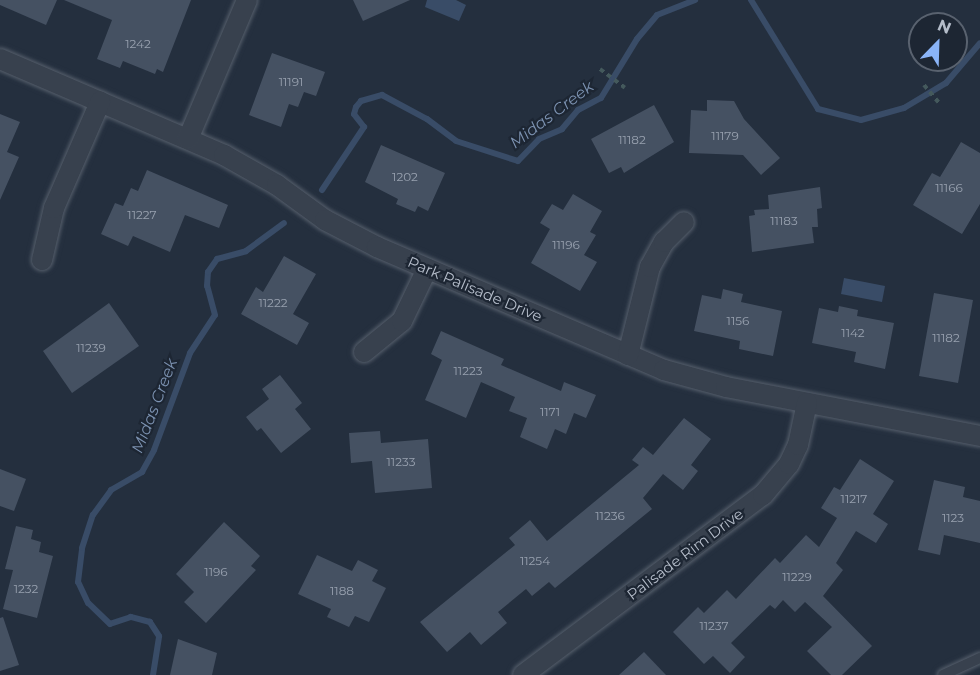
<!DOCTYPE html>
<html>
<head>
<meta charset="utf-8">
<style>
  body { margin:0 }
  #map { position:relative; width:980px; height:675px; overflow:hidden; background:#242f3e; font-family:Montserrat,sans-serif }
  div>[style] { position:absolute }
  .water>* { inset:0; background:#394c67 }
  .stream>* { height:6px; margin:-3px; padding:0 3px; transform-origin:3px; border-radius:3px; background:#394c67 }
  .building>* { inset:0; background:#455162 }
  .path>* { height:4px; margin-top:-2px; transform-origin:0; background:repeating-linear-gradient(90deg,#44595c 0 4.5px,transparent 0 9px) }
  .roads { filter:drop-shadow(0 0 2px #565f6c) drop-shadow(0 0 2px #565f6c) }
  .lane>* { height:10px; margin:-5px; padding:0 5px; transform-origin:5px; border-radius:5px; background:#38414e }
  .street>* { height:20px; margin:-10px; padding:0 10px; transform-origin:10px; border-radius:10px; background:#38414e }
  span { translate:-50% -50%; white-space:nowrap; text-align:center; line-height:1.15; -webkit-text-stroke:4.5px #1d2633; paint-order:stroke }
  .number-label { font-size:12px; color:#98a1af }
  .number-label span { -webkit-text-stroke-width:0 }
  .street-label { font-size:15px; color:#b4bcc9 }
  .water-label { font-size:16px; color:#7c92b1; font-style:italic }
  .north { position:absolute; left:908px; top:12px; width:60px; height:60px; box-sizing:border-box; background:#1d2633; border:2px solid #59626f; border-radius:50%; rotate:23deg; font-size:16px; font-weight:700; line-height:24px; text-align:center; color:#b4bcc9 }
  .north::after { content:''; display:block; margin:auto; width:21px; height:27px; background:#8ab4f8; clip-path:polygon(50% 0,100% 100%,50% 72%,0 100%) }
</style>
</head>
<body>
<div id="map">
  <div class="water">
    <i style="clip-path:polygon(427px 0,456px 0,466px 5px,459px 21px,425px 7px)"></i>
    <i style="clip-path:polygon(844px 278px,885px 286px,882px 302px,841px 294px)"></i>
  </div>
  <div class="stream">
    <i style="left:751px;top:0;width:128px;rotate:58.4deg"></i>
    <i style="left:818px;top:109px;width:44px;rotate:14.3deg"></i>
    <i style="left:861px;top:120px;width:45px;rotate:-15.6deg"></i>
    <i style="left:904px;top:108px;width:49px;rotate:-30.8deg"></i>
    <i style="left:946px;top:83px;width:52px;rotate:-49.6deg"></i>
    <i style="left:322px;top:190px;width:76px;rotate:-56.3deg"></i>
    <i style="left:364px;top:127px;width:16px;rotate:-128deg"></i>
    <i style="left:354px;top:114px;width:7px;rotate:-74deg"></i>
    <i style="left:356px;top:107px;width:8px;rotate:-50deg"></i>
    <i style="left:361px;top:101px;width:22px;rotate:-16deg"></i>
    <i style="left:382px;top:95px;width:51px;rotate:28.1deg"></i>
    <i style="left:427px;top:119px;width:36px;rotate:37deg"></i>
    <i style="left:456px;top:141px;width:65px;rotate:17.9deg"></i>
    <i style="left:518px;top:161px;width:30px;rotate:-46deg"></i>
    <i style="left:539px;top:139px;width:25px;rotate:-23deg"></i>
    <i style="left:562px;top:129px;width:25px;rotate:-50deg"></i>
    <i style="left:578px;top:110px;width:26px;rotate:-28deg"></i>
    <i style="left:601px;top:98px;width:69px;rotate:-58.6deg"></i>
    <i style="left:637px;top:39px;width:31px;rotate:-50deg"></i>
    <i style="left:657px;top:15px;width:41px;rotate:-21.5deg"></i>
    <i style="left:153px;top:675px;width:39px;rotate:-81deg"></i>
    <i style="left:159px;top:636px;width:17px;rotate:-123deg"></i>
    <i style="left:150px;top:622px;width:20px;rotate:-165deg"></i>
    <i style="left:131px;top:617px;width:22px;rotate:162deg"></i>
    <i style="left:110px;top:624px;width:30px;rotate:-136deg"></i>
    <i style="left:88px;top:603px;width:23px;rotate:-115deg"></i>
    <i style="left:78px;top:582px;width:34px;rotate:-83deg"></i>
    <i style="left:82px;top:548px;width:35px;rotate:-72deg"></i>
    <i style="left:93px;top:515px;width:31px;rotate:-54deg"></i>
    <i style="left:111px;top:490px;width:36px;rotate:-30deg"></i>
    <i style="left:142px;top:472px;width:25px;rotate:-61deg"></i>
    <i style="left:154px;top:450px;width:103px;rotate:-69.6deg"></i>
    <i style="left:190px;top:353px;width:45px;rotate:-56.7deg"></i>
    <i style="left:215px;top:315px;width:30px;rotate:-105deg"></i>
    <i style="left:207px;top:286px;width:14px;rotate:-86deg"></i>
    <i style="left:208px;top:272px;width:16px;rotate:-55deg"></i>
    <i style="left:217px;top:259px;width:30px;rotate:-15deg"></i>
    <i style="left:246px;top:251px;width:47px;rotate:-36.4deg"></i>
  </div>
  <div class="building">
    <i style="clip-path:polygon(0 0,57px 0,46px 25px,0 5px)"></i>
    <i style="clip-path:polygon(64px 0,191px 0,163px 72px,157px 69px,155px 74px,123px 61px,120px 68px,97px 59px,112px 20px)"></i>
    <i style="clip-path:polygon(353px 0,410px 0,363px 21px)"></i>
    <i style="clip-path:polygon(272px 53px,325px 72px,316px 96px,304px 92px,298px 107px,289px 104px,281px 127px,249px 115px)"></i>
    <i style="clip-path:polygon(707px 100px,734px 101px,744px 119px,780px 158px,761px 175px,743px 155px,689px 153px,691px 110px,707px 111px)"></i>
    <i style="clip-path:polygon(654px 105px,674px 142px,624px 173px,621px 167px,609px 173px,591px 139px)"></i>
    <i style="clip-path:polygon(0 114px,20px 122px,7px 152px,19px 157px,0 200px)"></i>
    <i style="clip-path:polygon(961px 142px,980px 153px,980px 204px,962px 234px,913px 205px,932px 173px,940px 177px)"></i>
    <i style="clip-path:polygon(381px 145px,445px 173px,428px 211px,418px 206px,415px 212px,396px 204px,398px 199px,365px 182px)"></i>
    <i style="clip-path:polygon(147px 170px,228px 205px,219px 228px,185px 215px,170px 252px,133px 236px,128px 246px,101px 234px,115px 203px,123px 206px,131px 188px,138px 191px)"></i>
    <i style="clip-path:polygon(820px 187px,822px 208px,817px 209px,818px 227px,812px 227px,814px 243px,752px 252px,749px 216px,755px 215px,754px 210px,769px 209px,768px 195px)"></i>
    <i style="clip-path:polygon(573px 194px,602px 211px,590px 232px,596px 235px,584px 255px,597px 262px,580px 291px,531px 263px,550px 229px,540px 223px,552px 204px,563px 210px)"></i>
    <i style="clip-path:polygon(284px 256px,316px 274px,293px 314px,309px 323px,297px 345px,241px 314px,256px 287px,263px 292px)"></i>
    <i style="clip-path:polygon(723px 289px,743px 294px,741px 302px,782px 311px,773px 356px,739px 349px,740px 341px,694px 331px,702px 295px,721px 299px)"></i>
    <i style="clip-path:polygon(934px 293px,973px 300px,958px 383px,919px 376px)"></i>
    <i style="clip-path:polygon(109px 303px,139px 346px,72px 393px,43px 351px)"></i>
    <i style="clip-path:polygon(839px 306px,858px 310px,857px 316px,894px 323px,885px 369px,854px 362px,856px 352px,812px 343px,819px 308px,838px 312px)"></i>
    <i style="clip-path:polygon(441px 331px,504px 359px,501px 365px,561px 391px,564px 382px,596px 395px,586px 418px,574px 413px,566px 434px,555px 429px,547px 449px,520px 437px,527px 418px,509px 411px,515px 397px,481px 382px,466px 418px,425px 400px,442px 360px,431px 354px)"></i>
    <i style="clip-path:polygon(280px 375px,302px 403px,295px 409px,311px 429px,281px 453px,261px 428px,257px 431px,246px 417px,269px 399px,262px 389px)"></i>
    <i style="clip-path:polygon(684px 418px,711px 439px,691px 465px,698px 471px,683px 490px,663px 474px,643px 498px,652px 509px,555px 588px,549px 582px,532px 596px,526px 589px,498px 612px,507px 623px,481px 645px,470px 632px,447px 652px,420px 622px,515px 545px,509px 538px,530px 520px,547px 541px,639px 465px,632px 460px,643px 447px,653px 455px)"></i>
    <i style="clip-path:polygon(380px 431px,381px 443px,428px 439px,432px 488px,375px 493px,372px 461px,351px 463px,349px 433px)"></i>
    <i style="clip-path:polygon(860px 459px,894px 481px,873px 514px,888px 524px,876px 543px,856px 531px,836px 563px,843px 570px,823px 596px,872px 646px,842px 675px,831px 675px,807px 651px,832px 627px,805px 602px,795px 612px,783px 600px,775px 609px,770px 605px,731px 643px,745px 657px,730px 673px,713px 656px,704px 664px,673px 632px,698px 607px,704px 613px,727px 590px,736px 599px,775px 558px,780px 563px,806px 535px,819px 547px,837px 518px,821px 508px,834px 487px,840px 490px)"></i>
    <i style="clip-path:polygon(0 469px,26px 479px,14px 511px,0 506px)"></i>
    <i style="clip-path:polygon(934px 480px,965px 487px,963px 497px,980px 501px,980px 543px,944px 535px,940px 555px,918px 550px)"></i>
    <i style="clip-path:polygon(224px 522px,260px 556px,251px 566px,256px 570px,206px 623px,184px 602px,194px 592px,176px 574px)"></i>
    <i style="clip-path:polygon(16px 526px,33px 530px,31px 539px,41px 542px,39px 552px,53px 556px,37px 618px,3px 609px,13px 570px,5px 569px)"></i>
    <i style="clip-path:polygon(317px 555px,352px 571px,358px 560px,378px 570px,372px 581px,386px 588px,369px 622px,355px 616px,349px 627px,327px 617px,331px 609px,298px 594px)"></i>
    <i style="clip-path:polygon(3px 617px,19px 665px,0 671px,0 618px)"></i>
    <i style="clip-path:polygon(178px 639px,217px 653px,212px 675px,170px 675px)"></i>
    <i style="clip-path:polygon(644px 652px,666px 675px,619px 675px)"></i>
  </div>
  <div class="path">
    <i style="left:600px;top:69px;width:31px;rotate:37deg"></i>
    <i style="left:924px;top:85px;width:23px;rotate:50deg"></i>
  </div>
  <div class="roads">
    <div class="lane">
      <i style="left:943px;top:675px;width:41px;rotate:-24.7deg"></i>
    </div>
    <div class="street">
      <i style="left:0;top:59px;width:244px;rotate:23.2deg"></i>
      <i style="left:224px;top:155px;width:61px;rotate:29.5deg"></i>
      <i style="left:277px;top:185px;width:59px;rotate:36.1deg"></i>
      <i style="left:325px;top:220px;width:59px;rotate:27.4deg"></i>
      <i style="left:377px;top:247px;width:312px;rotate:23.2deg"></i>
      <i style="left:664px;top:370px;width:64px;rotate:15.3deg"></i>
      <i style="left:726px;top:387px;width:259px;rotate:10.9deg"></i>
      <i style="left:188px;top:139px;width:151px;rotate:-67deg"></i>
      <i style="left:42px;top:260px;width:53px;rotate:-77deg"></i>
      <i style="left:54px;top:208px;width:116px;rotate:-66.5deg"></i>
      <i style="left:364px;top:352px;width:49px;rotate:-39.2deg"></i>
      <i style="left:402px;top:321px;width:58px;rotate:-64.3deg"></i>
      <i style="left:628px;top:355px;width:91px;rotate:-76deg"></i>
      <i style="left:650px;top:267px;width:29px;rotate:-61deg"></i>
      <i style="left:664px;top:242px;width:28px;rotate:-45deg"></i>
      <i style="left:523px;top:675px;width:300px;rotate:-36.9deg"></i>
      <i style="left:763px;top:495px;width:40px;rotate:-50deg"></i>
      <i style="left:789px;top:464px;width:21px;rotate:-65deg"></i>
      <i style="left:798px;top:445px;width:43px;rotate:-77.9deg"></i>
    </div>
  </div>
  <div class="number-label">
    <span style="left:138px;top:44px">1242</span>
    <span style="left:291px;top:82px">11191</span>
    <span style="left:725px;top:136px">11179</span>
    <span style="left:632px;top:140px">11182</span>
    <span style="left:405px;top:177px">1202</span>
    <span style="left:949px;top:188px">11166</span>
    <span style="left:142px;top:215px">11227</span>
    <span style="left:784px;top:221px">11183</span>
    <span style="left:566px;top:245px">11196</span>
    <span style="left:273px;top:303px">11222</span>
    <span style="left:738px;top:321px">1156</span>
    <span style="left:853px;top:333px">1142</span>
    <span style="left:946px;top:338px">11182</span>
    <span style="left:91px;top:348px">11239</span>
    <span style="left:468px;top:371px">11223</span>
    <span style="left:550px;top:412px">1171</span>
    <span style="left:401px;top:462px">11233</span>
    <span style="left:854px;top:499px">11217</span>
    <span style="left:610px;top:516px">11236</span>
    <span style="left:953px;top:518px">1123</span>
    <span style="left:535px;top:561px">11254</span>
    <span style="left:216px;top:572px">1196</span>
    <span style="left:797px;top:577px">11229</span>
    <span style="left:26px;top:589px">1232</span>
    <span style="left:342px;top:591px">1188</span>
    <span style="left:714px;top:626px">11237</span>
  </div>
  <div class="street-label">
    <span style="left:475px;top:289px;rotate:23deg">Park Palisade Drive</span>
    <span style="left:685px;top:554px;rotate:-37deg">Palisade Rim Drive</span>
  </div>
  <div class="water-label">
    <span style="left:552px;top:115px;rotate:-37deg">Midas Creek</span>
    <span style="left:155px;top:406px;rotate:-69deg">Midas Creek</span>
  </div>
  <div class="north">N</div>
</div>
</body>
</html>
